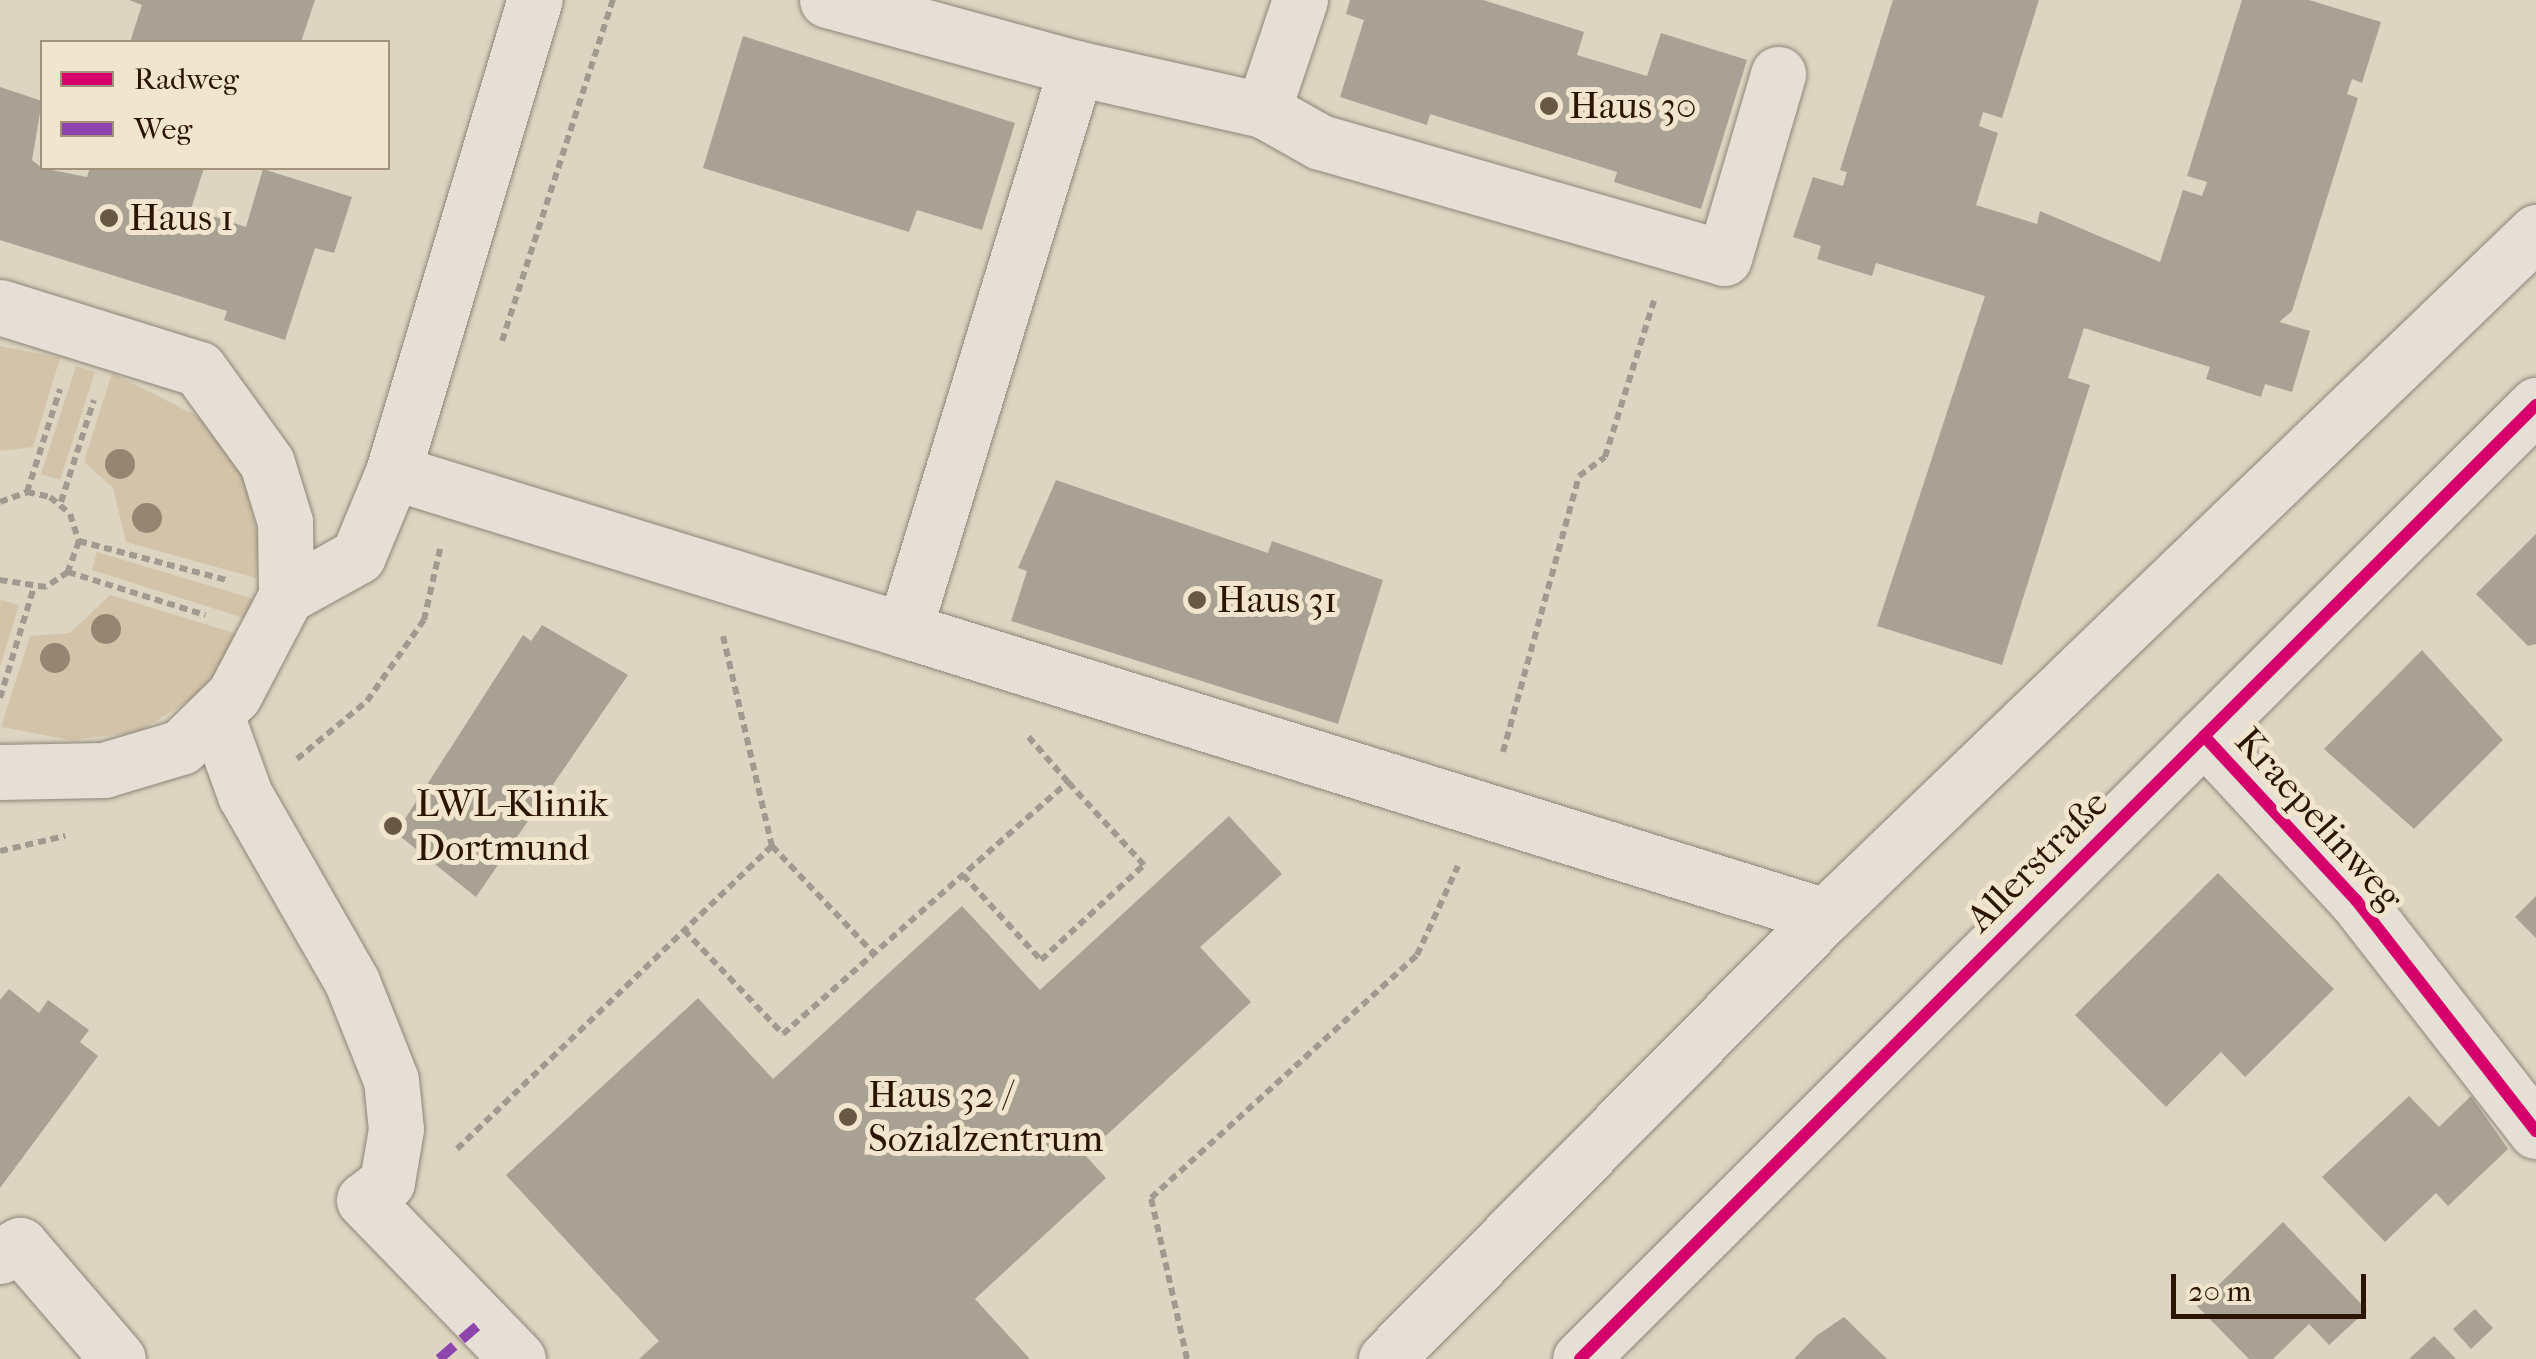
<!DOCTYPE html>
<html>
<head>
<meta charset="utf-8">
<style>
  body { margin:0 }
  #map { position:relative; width:2536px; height:1359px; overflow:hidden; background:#ddd4c1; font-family:"IM FELL French Canon",serif }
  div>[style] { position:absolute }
  .green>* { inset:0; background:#d3c4a9 }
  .building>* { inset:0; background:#a9a193 }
  .path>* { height:6px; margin-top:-3px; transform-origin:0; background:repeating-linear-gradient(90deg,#a19a91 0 8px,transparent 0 13px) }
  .roads { filter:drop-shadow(0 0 2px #8d8578) drop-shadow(0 0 2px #8d8578) }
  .minor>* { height:55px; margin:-27.5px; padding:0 27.5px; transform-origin:27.5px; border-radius:27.5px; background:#e5dfd5 }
  .quiet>* { height:10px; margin-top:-5px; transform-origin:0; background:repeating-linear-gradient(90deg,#8e44ad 0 20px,transparent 0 30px) }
  .cycleway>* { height:12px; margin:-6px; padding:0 6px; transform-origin:6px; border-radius:6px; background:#d6006c }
  .trees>* { width:30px; height:30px; margin:-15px; border-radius:50%; background:#968570 }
  .dots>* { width:28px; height:28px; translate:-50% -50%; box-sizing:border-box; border:5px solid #f1e5ce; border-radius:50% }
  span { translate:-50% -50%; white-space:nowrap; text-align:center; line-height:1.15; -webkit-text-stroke:10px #f1e5ce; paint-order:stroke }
  .poi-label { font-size:38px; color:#2b1501 }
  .left { translate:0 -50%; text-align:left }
  .street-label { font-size:38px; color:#2b1501 }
  .legend { position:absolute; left:40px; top:40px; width:350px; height:130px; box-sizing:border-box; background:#f1e5ce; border:2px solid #a2927c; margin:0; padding:12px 18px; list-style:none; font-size:30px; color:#2b1501 }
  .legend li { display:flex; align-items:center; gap:20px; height:50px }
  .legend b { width:50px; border:2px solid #a2927c }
  .scale { position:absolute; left:2171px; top:1274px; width:195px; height:45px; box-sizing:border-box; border:5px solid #2b1501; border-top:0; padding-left:12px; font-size:30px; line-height:35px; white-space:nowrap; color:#2b1501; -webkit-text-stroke:8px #f1e5ce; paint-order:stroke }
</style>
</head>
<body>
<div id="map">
  <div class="green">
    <i style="clip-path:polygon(0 346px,60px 358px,33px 447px,0 451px)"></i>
    <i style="clip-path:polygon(76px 366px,95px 372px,60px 480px,41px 474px)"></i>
    <i style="clip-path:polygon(112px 373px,201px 418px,242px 471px,259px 540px,256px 578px,126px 542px,113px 488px,84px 462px)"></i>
    <i style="clip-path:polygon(97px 552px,254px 599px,247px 619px,92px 570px)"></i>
    <i style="clip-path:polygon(110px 595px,244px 636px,198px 695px,138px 732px,71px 740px,1px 727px,30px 636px,70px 633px)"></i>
    <i style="clip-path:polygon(1px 600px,19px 605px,0 667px,0 604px)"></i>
  </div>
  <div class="building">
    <i style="clip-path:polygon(129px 0,315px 0,301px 42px,130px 42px,142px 5px)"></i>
    <i style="clip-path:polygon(1350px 0,1483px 0,1584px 32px,1577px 55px,1647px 76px,1661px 33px,1747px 60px,1701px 209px,1614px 182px,1617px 172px,1430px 114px,1427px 125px,1340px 97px,1364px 20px,1346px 14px)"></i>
    <i style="clip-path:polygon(1893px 0,2039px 0,2002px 118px,1983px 112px,1979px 126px,1998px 133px,1976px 205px,2037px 224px,2040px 211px,2160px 262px,2183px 190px,2202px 196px,2207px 182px,2187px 176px,2242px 0,2309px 0,2381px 22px,2362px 83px,2352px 79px,2347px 94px,2358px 98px,2292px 311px,2279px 322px,2310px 331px,2292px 392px,2265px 384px,2261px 397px,2206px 379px,2210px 367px,2084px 328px,2068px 378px,2090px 385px,2002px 665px,1877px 626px,1985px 296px,1876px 263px,1872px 276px,1817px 259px,1821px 246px,1793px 237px,1813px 177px,1843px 186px,1847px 172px,1840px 170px)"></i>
    <i style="clip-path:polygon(743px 36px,1015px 123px,982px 230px,917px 210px,909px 232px,703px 168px)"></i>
    <i style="clip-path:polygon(0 87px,42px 101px,32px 160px,42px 168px,87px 177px,90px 168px,204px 168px,191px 209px,246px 227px,263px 169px,352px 197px,334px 253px,315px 248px,285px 340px,224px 320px,227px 311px,0 240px)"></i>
    <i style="clip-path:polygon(1056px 480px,1268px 553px,1272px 541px,1383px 580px,1338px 724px,1011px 621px,1027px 571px,1018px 568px)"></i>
    <i style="clip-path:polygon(2536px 534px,2536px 644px,2528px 646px,2476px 594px)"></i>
    <i style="clip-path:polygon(542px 625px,628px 675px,476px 897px,396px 833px,523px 635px,531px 641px)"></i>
    <i style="clip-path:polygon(2422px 650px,2503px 740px,2414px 829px,2324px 749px)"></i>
    <i style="clip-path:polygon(1229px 816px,1282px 874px,1200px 947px,1251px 1002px,1085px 1155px,1106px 1178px,975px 1299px,1030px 1359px,639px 1359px,659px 1341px,506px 1175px,698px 998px,773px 1079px,962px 906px,1040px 990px)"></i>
    <i style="clip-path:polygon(2218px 873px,2334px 989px,2245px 1077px,2221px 1052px,2166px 1107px,2075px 1015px)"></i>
    <i style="clip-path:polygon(2536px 896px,2536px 938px,2515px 917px)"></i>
    <i style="clip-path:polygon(9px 989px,39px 1013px,48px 1000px,89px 1030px,80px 1042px,98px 1056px,0 1188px,0 1000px)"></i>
    <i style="clip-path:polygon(2409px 1096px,2439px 1127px,2471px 1096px,2508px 1149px,2448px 1206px,2436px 1193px,2385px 1242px,2322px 1177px)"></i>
    <i style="clip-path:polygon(2283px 1222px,2367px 1310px,2329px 1345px,2309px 1324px,2273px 1359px,2249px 1359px,2197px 1306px)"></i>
    <i style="clip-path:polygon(2475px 1309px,2493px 1328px,2471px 1349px,2453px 1329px)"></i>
    <i style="clip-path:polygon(1844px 1317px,1887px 1359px,1794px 1359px,1816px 1336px)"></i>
    <i style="clip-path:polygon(2434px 1336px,2456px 1359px,2409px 1359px)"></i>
  </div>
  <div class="path">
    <i style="left:502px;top:341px;width:359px;rotate:-72deg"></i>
    <i style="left:27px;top:492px;width:108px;rotate:-72.2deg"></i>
    <i style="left:0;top:502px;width:29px;rotate:-20deg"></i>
    <i style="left:27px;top:492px;width:24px;rotate:12deg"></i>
    <i style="left:50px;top:497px;width:26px;rotate:40deg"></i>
    <i style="left:70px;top:514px;width:28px;rotate:72deg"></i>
    <i style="left:79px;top:541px;width:33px;rotate:110deg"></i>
    <i style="left:68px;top:572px;width:27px;rotate:146deg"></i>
    <i style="left:46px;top:587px;width:47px;rotate:-171.3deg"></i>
    <i style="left:61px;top:502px;width:107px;rotate:-72.1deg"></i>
    <i style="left:79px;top:541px;width:153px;rotate:14.8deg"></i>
    <i style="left:68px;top:572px;width:144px;rotate:17.4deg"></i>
    <i style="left:723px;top:636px;width:216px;rotate:76.9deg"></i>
    <i style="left:0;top:698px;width:113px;rotate:-73deg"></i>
    <i style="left:1503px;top:752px;width:286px;rotate:-74.6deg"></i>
    <i style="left:1579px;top:476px;width:32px;rotate:-36deg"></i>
    <i style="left:1605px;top:457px;width:164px;rotate:-72.6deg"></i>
    <i style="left:297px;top:759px;width:91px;rotate:-39.6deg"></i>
    <i style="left:367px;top:701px;width:99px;rotate:-54.9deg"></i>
    <i style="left:424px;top:620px;width:73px;rotate:-77.3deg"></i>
    <i style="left:0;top:851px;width:67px;rotate:-13deg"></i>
    <i style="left:963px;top:875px;width:115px;rotate:47.5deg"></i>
    <i style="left:1041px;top:960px;width:140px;rotate:-42.7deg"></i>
    <i style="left:1144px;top:865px;width:113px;rotate:-132.5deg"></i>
    <i style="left:684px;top:930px;width:144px;rotate:46.4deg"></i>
    <i style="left:783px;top:1034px;width:380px;rotate:-41.5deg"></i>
    <i style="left:1068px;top:782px;width:64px;rotate:-131.2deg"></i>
    <i style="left:457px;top:1149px;width:437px;rotate:-43.9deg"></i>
    <i style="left:772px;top:846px;width:149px;rotate:46.6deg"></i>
    <i style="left:1187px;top:1359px;width:165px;rotate:-102.6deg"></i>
    <i style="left:1151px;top:1198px;width:360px;rotate:-42.4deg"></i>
    <i style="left:1417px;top:955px;width:98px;rotate:-65.3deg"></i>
  </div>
  <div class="roads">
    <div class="minor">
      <i style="left:827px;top:0;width:258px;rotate:15.3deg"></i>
      <i style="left:1263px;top:110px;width:65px;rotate:29.3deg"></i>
      <i style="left:1320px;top:142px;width:420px;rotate:16deg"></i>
      <i style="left:1724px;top:258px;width:192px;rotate:-73.6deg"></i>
      <i style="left:0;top:307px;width:208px;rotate:17.3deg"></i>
      <i style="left:199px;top:369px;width:116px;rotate:54.1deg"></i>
      <i style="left:267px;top:463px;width:62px;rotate:73deg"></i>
      <i style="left:285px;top:522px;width:74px;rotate:89.2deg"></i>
      <i style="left:286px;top:596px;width:112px;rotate:117.7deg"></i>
      <i style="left:234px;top:695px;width:74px;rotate:135.5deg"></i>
      <i style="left:181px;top:747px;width:80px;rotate:163.4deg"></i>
      <i style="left:104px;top:770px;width:104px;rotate:178.9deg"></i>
      <i style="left:393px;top:472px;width:535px;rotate:17.18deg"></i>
      <i style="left:904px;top:630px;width:588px;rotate:-72.98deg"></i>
      <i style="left:1076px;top:68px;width:192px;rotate:12.7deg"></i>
      <i style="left:1263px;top:110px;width:116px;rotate:-71.4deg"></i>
      <i style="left:286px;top:596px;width:82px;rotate:-29.1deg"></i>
      <i style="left:358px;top:556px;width:91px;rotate:-67.4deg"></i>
      <i style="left:393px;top:472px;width:493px;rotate:-73.3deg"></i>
      <i style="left:904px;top:630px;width:964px;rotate:17.25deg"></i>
      <i style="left:217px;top:718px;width:82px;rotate:70deg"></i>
      <i style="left:245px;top:795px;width:215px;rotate:60.2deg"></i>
      <i style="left:352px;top:982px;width:105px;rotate:68.3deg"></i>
      <i style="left:391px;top:1080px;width:49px;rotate:84.2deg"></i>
      <i style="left:396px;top:1129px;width:54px;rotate:99.6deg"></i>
      <i style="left:387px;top:1182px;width:29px;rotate:142deg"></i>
      <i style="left:364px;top:1200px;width:221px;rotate:45.9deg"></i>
      <i style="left:2204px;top:736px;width:224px;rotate:47.2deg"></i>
      <i style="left:2356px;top:900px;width:293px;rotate:52.1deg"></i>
      <i style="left:0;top:1256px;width:23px;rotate:-29deg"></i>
      <i style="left:20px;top:1245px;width:150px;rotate:49.3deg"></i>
      <i style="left:1386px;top:1359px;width:624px;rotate:-45.26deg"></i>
      <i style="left:1825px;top:916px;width:987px;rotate:-43.89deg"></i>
      <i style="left:1580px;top:1359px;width:1351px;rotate:-44.94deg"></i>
    </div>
  </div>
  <div class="quiet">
    <i style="left:439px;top:1359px;width:57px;rotate:-40.7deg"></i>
  </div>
  <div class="cycleway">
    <i style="left:2204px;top:736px;width:224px;rotate:47.2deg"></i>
    <i style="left:2356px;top:900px;width:293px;rotate:52.1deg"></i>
    <i style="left:1580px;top:1359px;width:1351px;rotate:-44.94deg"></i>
  </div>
  <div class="trees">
    <i style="left:120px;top:464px"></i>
    <i style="left:147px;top:518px"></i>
    <i style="left:106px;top:629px"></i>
    <i style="left:55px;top:658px"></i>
  </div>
  <div class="dots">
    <i style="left:1549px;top:106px;background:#695844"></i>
    <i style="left:109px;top:218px;background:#695844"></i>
    <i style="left:1197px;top:600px;background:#695844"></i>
    <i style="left:393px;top:826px;background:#695844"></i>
    <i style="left:848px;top:1117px;background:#695844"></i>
  </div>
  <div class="poi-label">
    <span class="left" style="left:1569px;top:106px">Haus 30</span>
    <span class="left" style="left:129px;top:218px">Haus 1</span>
    <span class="left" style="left:1217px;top:600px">Haus 31</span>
    <span class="left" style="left:416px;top:826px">LWL-Klinik<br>Dortmund</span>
    <span class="left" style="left:868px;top:1117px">Haus 32 /<br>Sozialzentrum</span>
  </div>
  <div class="street-label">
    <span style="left:2319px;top:819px;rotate:48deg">Kraepelinweg</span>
    <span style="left:2037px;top:861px;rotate:-45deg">Allerstraße</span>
  </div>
  <ul class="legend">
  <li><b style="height:12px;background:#d6006c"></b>Radweg</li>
  <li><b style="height:12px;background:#8e44ad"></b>Weg</li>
  </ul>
  <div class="scale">20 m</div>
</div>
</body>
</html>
